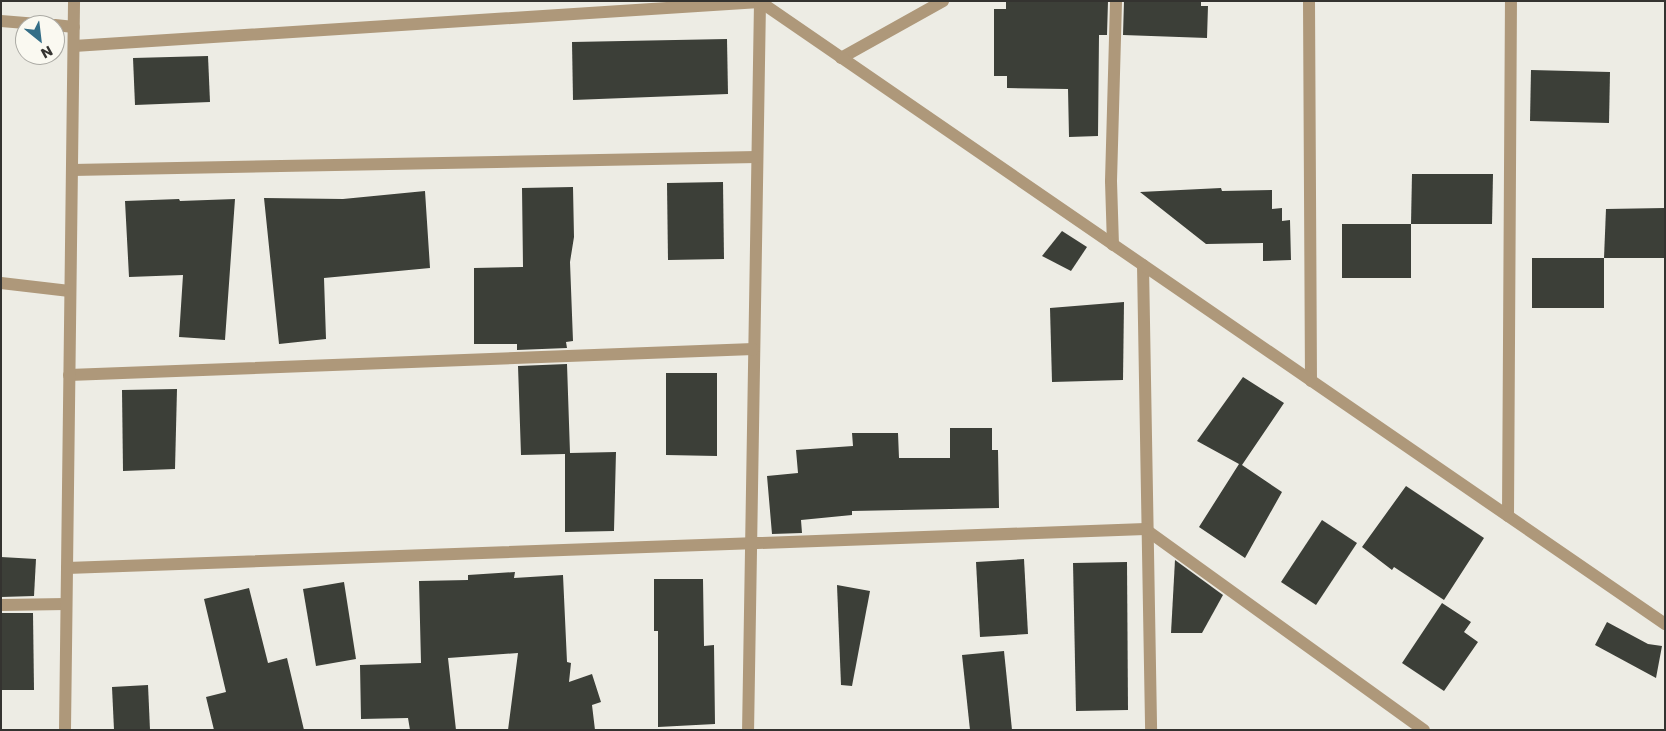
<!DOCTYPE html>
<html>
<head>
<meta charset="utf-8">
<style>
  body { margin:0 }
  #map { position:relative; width:1666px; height:731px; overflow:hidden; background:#edece4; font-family:Poppins,sans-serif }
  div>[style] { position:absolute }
  .building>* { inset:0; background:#3c3f38 }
  .minor>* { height:12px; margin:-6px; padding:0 6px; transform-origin:6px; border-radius:6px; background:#ae987a }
  .tertiary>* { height:12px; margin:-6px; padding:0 6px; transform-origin:6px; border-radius:6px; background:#ae987a }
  span { translate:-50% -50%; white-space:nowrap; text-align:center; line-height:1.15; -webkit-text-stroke:5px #faf9f1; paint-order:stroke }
  .frame { position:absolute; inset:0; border:2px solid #343330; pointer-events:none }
  .north { position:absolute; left:15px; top:15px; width:50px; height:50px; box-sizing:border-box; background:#faf9f1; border:1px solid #abaaa4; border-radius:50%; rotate:151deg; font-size:14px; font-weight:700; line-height:20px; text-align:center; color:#343330 }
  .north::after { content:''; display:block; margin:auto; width:18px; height:22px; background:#346e87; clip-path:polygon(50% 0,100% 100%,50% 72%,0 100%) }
</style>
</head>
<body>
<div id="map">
  <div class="building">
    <i style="clip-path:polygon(1006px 1px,1108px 1px,1107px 35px,1099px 35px,1098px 136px,1069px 137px,1068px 89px,1007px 88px,1007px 76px,994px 76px,994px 9px,1006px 9px)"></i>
    <i style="clip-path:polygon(1124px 1px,1201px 1px,1201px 6px,1208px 6px,1207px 38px,1123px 35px)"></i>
    <i style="clip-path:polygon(727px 39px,728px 94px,573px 100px,572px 42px)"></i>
    <i style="clip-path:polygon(208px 56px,210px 102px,135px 105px,133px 58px)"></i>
    <i style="clip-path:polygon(1531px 70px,1610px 72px,1609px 123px,1530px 121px)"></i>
    <i style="clip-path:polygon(1412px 174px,1493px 174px,1492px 224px,1411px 224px)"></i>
    <i style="clip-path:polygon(723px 182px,724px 259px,668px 260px,667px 183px)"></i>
    <i style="clip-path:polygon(573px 187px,574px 237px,570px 262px,573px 341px,566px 342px,567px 348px,517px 350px,517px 344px,474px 344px,474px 268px,523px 267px,522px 188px)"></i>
    <i style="clip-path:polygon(1221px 188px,1222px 191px,1272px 190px,1272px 209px,1282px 208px,1282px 221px,1290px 220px,1291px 260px,1263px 261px,1263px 243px,1206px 244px,1140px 192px)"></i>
    <i style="clip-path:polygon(425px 191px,430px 268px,324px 278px,326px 339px,279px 344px,264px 198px,343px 199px)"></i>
    <i style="clip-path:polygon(179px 199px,180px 201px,235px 199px,225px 340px,179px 337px,183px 275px,129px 277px,125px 201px)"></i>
    <i style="clip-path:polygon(1665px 208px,1665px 258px,1604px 258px,1606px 209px)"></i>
    <i style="clip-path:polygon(1342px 224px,1411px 224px,1411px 278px,1342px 278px)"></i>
    <i style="clip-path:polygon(1062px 231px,1087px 247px,1071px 271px,1042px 256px)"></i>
    <i style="clip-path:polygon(1532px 258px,1604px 258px,1604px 308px,1532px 308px)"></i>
    <i style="clip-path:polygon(1124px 302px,1123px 380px,1052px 382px,1050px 308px)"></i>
    <i style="clip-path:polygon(567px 364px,570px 453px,616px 452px,614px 531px,565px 532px,565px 454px,521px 455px,518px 366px)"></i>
    <i style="clip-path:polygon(666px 373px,717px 373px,717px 456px,666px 455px)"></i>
    <i style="clip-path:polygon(1243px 377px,1284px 403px,1242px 465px,1282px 492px,1245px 558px,1199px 527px,1239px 464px,1197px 441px)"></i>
    <i style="clip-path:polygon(177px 389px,175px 469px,123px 471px,122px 390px)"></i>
    <i style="clip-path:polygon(950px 428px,992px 428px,992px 450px,998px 450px,999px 508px,852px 511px,852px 515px,801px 520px,802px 533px,772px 534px,767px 476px,798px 473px,796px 450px,853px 446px,852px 433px,898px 433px,899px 458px,950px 458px)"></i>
    <i style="clip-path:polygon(1406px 486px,1484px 538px,1444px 600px,1394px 567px,1392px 570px,1362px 547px)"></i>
    <i style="clip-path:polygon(1322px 520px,1357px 543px,1316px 605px,1281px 582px)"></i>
    <i style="clip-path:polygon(1px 557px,36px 559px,34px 596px,1px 597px)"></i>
    <i style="clip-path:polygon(1024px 559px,1028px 634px,980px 637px,976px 562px)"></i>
    <i style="clip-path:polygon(1175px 560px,1223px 595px,1202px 633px,1171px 633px)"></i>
    <i style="clip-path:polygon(1127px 562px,1128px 710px,1076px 711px,1073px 563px)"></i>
    <i style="clip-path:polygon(515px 572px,514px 578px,563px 575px,567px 662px,571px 663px,569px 682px,592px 674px,601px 702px,592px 705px,595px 730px,508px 730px,518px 653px,448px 658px,456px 730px,410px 730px,408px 718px,361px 719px,360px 665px,421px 663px,419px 581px,468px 580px,468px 575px)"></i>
    <i style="clip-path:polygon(654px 579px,703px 579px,704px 646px,714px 645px,715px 724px,658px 727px,658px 631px,654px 631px)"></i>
    <i style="clip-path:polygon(344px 582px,356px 659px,316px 666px,303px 589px)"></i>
    <i style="clip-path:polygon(837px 585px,870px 591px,852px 686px,841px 685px)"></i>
    <i style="clip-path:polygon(249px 588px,268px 663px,287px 658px,304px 730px,214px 730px,206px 697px,226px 692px,204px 599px)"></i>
    <i style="clip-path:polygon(1442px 603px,1471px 622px,1464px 632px,1478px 642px,1444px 691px,1402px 663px)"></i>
    <i style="clip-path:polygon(1px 613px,33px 613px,34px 690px,1px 690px)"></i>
    <i style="clip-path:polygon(1607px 622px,1648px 644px,1662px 646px,1656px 678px,1595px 645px)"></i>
    <i style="clip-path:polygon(1004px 651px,1012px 730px,970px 730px,962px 655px)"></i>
    <i style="clip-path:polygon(148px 685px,150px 730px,114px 730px,112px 687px)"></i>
  </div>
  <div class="minor">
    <i style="left:1309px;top:1px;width:380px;rotate:89.7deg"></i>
    <i style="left:1px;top:21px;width:49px;rotate:4.7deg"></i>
    <i style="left:55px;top:25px;width:19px;rotate:6deg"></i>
    <i style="left:74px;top:46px;width:687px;rotate:-3.67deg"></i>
    <i style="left:760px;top:2px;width:728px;rotate:90.94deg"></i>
    <i style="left:841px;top:58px;width:117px;rotate:-29.2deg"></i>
    <i style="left:72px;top:170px;width:685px;rotate:-1.09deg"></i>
    <i style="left:1113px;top:245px;width:64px;rotate:-91.8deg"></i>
    <i style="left:1111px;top:181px;width:180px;rotate:-88.4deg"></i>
    <i style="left:1143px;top:265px;width:465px;rotate:89deg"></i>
    <i style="left:1px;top:283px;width:69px;rotate:6.6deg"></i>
    <i style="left:69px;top:375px;width:685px;rotate:-2.17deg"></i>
    <i style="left:1508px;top:516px;width:515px;rotate:-89.67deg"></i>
    <i style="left:67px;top:568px;width:1079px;rotate:-2.07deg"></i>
    <i style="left:1145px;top:529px;width:344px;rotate:35.8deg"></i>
    <i style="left:1px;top:605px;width:65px;rotate:-0.9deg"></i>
    <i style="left:65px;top:730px;width:729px;rotate:-89.29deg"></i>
  </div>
  <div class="tertiary">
    <i style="left:759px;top:1px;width:1100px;rotate:34.51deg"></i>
  </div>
  <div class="frame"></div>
  <div class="north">N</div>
</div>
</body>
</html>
